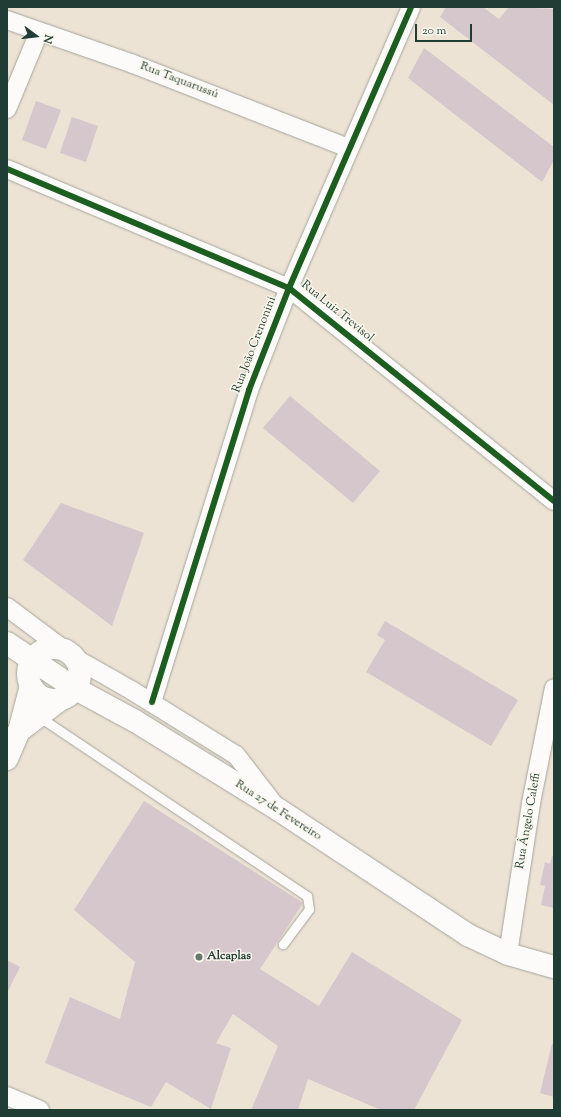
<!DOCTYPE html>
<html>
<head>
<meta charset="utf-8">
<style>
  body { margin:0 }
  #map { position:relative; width:561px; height:1117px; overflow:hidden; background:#ece3d5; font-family:"Sorts Mill Goudy",serif }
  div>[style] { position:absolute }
  .building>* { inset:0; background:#d5c7cb }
  .roads { filter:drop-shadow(0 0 1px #a7a59c) drop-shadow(0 0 1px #a7a59c) }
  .service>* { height:9px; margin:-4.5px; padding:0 4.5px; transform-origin:4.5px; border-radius:4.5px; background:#fcfbf9 }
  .minor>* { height:18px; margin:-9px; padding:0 9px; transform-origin:9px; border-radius:9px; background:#fcfbf9 }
  .tertiary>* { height:22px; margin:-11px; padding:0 11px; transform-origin:11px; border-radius:11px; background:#fcfbf9 }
  .secondary>* { height:22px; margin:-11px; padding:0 11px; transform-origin:11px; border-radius:11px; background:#fcfbf9 }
  .secondary>.ring { margin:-11px; padding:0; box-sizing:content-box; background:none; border:22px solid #fcfbf9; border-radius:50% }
  .cycleway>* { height:6px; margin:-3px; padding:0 3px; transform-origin:3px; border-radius:3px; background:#1b5e20 }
  .dots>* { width:11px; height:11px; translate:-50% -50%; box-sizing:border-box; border:2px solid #fbf7ec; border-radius:50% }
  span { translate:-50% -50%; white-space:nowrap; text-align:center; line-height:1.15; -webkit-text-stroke:3px #fbf7ec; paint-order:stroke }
  .street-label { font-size:12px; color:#1f3d34 }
  .poi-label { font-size:12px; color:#1f3d34; font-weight:700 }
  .left { translate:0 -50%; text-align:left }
  .frame { position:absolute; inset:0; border:8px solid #1f3d34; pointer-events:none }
  .north { position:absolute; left:16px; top:16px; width:40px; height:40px; -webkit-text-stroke:3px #fbf7ec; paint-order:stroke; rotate:105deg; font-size:11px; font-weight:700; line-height:16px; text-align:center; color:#1f3d34 }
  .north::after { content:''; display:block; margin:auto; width:14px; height:18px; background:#1f3d34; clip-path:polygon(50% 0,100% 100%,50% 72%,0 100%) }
  .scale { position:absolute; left:415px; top:24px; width:57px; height:18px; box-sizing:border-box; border:2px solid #1f3d34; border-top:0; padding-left:5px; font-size:12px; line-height:14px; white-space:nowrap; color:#1f3d34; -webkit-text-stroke:3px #fbf7ec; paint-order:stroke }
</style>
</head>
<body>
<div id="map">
  <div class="building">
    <i style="clip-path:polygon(446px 7px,483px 7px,499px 19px,509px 7px,554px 9px,554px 105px,440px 17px)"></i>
    <i style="clip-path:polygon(424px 48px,554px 147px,554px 160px,542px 182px,408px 78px)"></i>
    <i style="clip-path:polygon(36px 101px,61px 110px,46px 149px,22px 140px)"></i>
    <i style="clip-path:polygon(72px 117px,98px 126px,86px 162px,60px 153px)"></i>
    <i style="clip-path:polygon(290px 396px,380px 471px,353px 503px,263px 428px)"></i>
    <i style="clip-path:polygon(61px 503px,144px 533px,112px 626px,23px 560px)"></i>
    <i style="clip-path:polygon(385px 621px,518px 700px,491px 746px,366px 672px,385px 640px,377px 635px)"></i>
    <i style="clip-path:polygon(144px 801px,303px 903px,260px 969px,319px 1006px,352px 952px,462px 1020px,414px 1110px,381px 1110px,308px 1079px,298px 1110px,251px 1110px,278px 1046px,233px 1014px,216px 1043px,231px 1048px,211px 1109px,166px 1082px,151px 1107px,45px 1063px,70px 997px,120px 1019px,135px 962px,74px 910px)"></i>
    <i style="clip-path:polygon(552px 856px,554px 856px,554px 908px,541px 905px,545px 886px,540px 885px,545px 862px,550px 864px)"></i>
    <i style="clip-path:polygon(7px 960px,20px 967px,7px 993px)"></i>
    <i style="clip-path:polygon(552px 1044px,554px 1044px,554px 1097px,540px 1093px)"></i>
  </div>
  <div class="roads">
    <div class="service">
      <i style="left:38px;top:716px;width:324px;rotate:33.8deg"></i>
      <i style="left:307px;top:896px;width:13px;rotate:81deg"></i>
      <i style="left:309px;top:909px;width:44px;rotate:126.6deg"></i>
    </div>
    <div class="minor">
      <i style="left:7px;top:20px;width:133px;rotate:19.2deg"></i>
      <i style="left:133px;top:64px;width:232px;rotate:21.3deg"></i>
      <i style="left:7px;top:109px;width:83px;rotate:-67.4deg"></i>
      <i style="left:7px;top:169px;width:306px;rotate:22.9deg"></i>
      <i style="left:289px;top:288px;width:340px;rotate:38.8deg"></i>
      <i style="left:7px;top:607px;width:75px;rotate:36.9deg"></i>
      <i style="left:73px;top:657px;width:67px;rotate:29.6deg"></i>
      <i style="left:131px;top:690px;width:123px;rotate:31.8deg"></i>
      <i style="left:236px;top:755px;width:66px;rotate:52.4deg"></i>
      <i style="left:152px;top:702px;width:327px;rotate:-72.7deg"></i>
      <i style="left:249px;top:390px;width:110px;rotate:-68.6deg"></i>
      <i style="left:289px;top:288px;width:306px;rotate:-66.5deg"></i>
      <i style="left:508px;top:954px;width:153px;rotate:-81.3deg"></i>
      <i style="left:531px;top:803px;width:117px;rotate:-78.7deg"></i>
      <i style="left:7px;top:1096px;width:36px;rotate:23deg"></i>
    </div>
    <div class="tertiary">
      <i style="left:19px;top:731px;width:47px;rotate:-75.1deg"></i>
      <i style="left:7px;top:759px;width:30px;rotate:-67deg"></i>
      <i style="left:19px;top:731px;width:53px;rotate:-37.3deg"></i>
    </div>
    <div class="secondary">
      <i style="left:7px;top:643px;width:83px;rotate:33.7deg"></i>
      <i style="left:76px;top:689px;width:67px;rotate:28.5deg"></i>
      <i style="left:135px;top:721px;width:169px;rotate:31.7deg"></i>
      <i style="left:279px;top:810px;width:227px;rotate:33.5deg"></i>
      <i style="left:468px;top:935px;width:44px;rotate:25.4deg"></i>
      <i style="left:508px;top:954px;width:48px;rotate:15.8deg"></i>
      <i class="ring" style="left:28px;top:648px;width:30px;height:30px"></i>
    </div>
  </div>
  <div class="cycleway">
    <i style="left:7px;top:169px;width:306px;rotate:22.9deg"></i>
    <i style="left:289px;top:288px;width:340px;rotate:38.8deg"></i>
    <i style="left:152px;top:702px;width:327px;rotate:-72.7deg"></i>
    <i style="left:249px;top:390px;width:110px;rotate:-68.6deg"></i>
    <i style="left:289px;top:288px;width:306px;rotate:-66.5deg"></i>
  </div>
  <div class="dots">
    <i style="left:199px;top:957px;background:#67776c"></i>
  </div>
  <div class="street-label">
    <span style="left:179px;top:81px;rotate:21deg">Rua Taquarussú</span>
    <span style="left:337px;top:312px;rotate:39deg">Rua Luiz Trevisol</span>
    <span style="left:255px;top:345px;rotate:-69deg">Rua João Crenonini</span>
    <span style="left:278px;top:811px;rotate:33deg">Rua 27 de Fevereiro</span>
    <span style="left:529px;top:821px;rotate:-80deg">Rua Ângelo Caleffi</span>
  </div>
  <div class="poi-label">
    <span class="left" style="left:207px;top:957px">Alcaplas</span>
  </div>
  <div class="frame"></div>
  <div class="north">N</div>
  <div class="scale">20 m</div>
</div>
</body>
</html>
